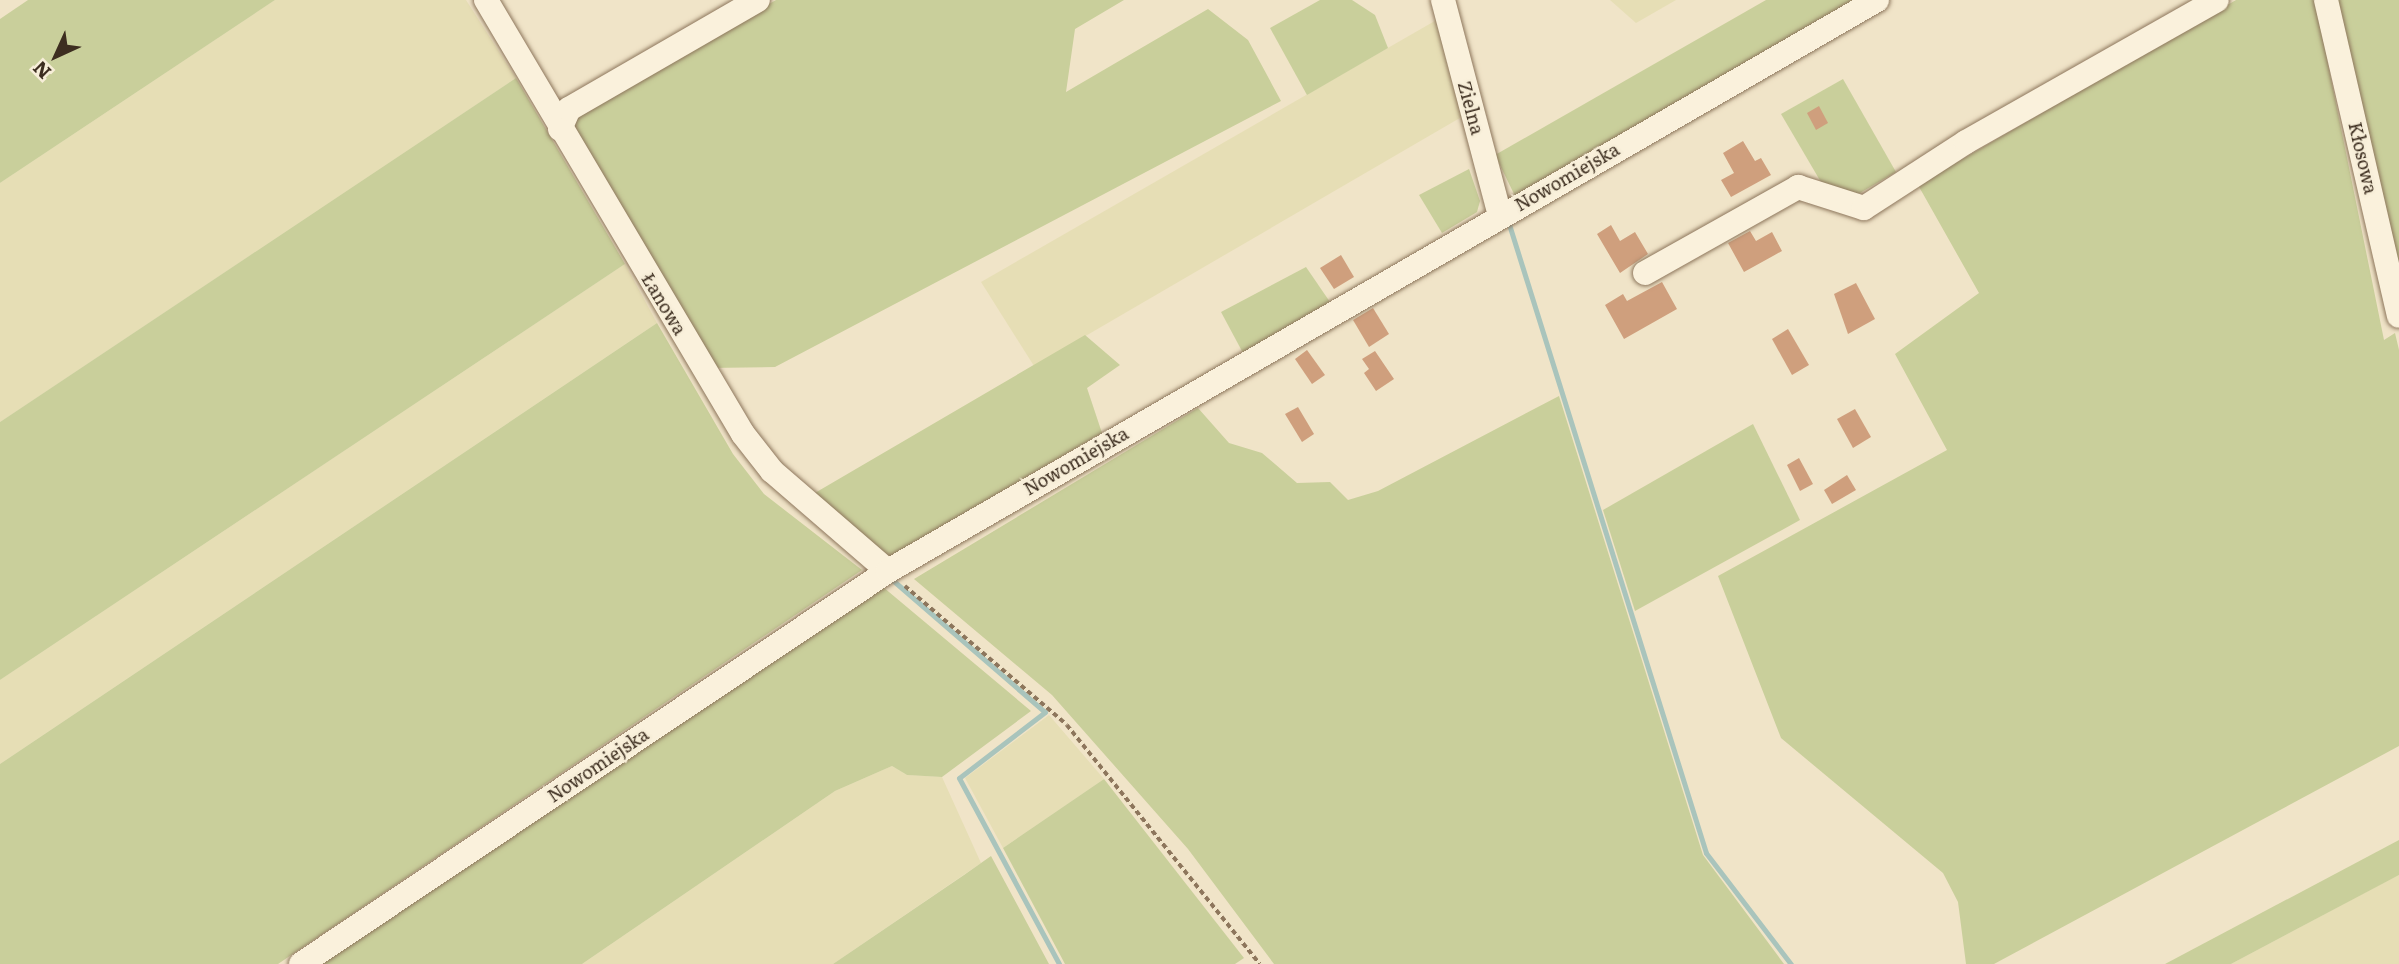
<!DOCTYPE html>
<html>
<head>
<meta charset="utf-8">
<style>
  body { margin:0 }
  #map { position:relative; width:2399px; height:964px; overflow:hidden; background:#f0e4c8; font-family:Literata,serif }
  div>[style] { position:absolute }
  .farmland>* { inset:0; background:#e6deb5 }
  .green>* { inset:0; background:#c9cf9b }
  .stream>* { height:5px; margin:-2.5px; padding:0 2.5px; transform-origin:2.5px; border-radius:2.5px; background:#a9c4bc }
  .building>* { inset:0; background:#cf9f7d }
  .path>* { height:3.5px; margin-top:-1.75px; transform-origin:0; background:repeating-linear-gradient(90deg,#8d765c 0 5px,transparent 0 8.5px) }
  .roads { filter:drop-shadow(0 0 2px #8d765c) drop-shadow(0 0 2px #8d765c) }
  .minor>* { height:24px; margin:-12px; padding:0 12px; transform-origin:12px; border-radius:12px; background:#faf1dc }
  span { translate:-50% -50%; white-space:nowrap; text-align:center; line-height:1.15; -webkit-text-stroke:5px #f7eed8; paint-order:stroke }
  .street-label { font-size:18px; color:#3d2e20 }
  .north { position:absolute; left:21px; top:21px; width:70px; height:70px; -webkit-text-stroke:5px #f7eed8; paint-order:stroke; rotate:225deg; font-size:19px; font-weight:700; line-height:28px; text-align:center; color:#3d2e20 }
  .north::after { content:''; display:block; margin:auto; width:24px; height:32px; background:#3d2e20; clip-path:polygon(50% 0,100% 100%,50% 72%,0 100%) }
</style>
</head>
<body>
<div id="map">
  <div class="farmland">
    <i style="clip-path:polygon(275px 0,466px 0,516px 78px,0 422px,0 183px)"></i>
    <i style="clip-path:polygon(1610px 0,1676px 0,1636px 23px)"></i>
    <i style="clip-path:polygon(1440px 18px,1465px 115px,1034px 366px,981px 282px)"></i>
    <i style="clip-path:polygon(625px 264px,657px 323px,0 764px,0 680px)"></i>
    <i style="clip-path:polygon(1049px 715px,1104px 779px,1003px 848px,965px 778px)"></i>
    <i style="clip-path:polygon(892px 766px,907px 775px,942px 777px,981px 863px,833px 964px,582px 964px,835px 791px)"></i>
    <i style="clip-path:polygon(2399px 875px,2399px 964px,2231px 964px,2383px 883px)"></i>
  </div>
  <div class="green">
    <i style="clip-path:polygon(28px 0,275px 0,0 183px,0 19px)"></i>
    <i style="clip-path:polygon(776px 0,1124px 0,1075px 29px,1066px 92px,1208px 9px,1248px 40px,1281px 101px,775px 367px,709px 368px,593px 178px,572px 118px)"></i>
    <i style="clip-path:polygon(1320px 0,1352px 0,1375px 15px,1388px 48px,1307px 95px,1270px 28px)"></i>
    <i style="clip-path:polygon(1766px 0,1861px 0,1515px 196px,1495px 155px)"></i>
    <i style="clip-path:polygon(2236px 0,2315px 0,2384px 340px,2395px 333px,2399px 350px,2399px 746px,1994px 964px,1966px 964px,1958px 902px,1943px 873px,1781px 738px,1718px 576px,1947px 450px,1895px 354px,1979px 293px,1918px 185px)"></i>
    <i style="clip-path:polygon(2332px 0,2399px 0,2399px 296px)"></i>
    <i style="clip-path:polygon(516px 78px,625px 264px,0 680px,0 422px)"></i>
    <i style="clip-path:polygon(1843px 79px,1896px 172px,1853px 197px,1825px 189px,1781px 114px)"></i>
    <i style="clip-path:polygon(1469px 169px,1480px 201px,1477px 212px,1442px 233px,1419px 195px)"></i>
    <i style="clip-path:polygon(1306px 267px,1330px 302px,1243px 353px,1221px 312px)"></i>
    <i style="clip-path:polygon(657px 323px,733px 454px,764px 494px,862px 570px,278px 964px,0 964px,0 764px)"></i>
    <i style="clip-path:polygon(1085px 335px,1120px 365px,1087px 388px,1102px 433px,886px 559px,808px 497px)"></i>
    <i style="clip-path:polygon(1559px 396px,1703px 855px,1784px 964px,1274px 964px,1188px 849px,1052px 695px,914px 579px,1198px 408px,1229px 443px,1262px 453px,1297px 483px,1330px 482px,1348px 500px,1378px 491px)"></i>
    <i style="clip-path:polygon(1753px 424px,1800px 520px,1635px 611px,1603px 510px)"></i>
    <i style="clip-path:polygon(883px 587px,1031px 711px,942px 777px,907px 775px,892px 766px,835px 791px,582px 964px,320px 964px)"></i>
    <i style="clip-path:polygon(1104px 779px,1244px 958px,1235px 964px,1065px 964px,1003px 848px)"></i>
    <i style="clip-path:polygon(2399px 840px,2399px 875px,2231px 964px,2165px 964px)"></i>
    <i style="clip-path:polygon(991px 856px,1049px 964px,833px 964px,964px 875px)"></i>
  </div>
  <div class="stream">
    <i style="left:1508px;top:221px;width:662px;rotate:72.6deg"></i>
    <i style="left:1706px;top:853px;width:140px;rotate:52.6deg"></i>
    <i style="left:889px;top:577px;width:206px;rotate:40.9deg"></i>
    <i style="left:1045px;top:712px;width:108px;rotate:142.5deg"></i>
    <i style="left:959px;top:778px;width:211px;rotate:61.7deg"></i>
  </div>
  <div class="building">
    <i style="clip-path:polygon(1819px 106px,1828px 123px,1816px 130px,1807px 113px)"></i>
    <i style="clip-path:polygon(1743px 141px,1755px 161px,1761px 158px,1771px 175px,1731px 197px,1721px 180px,1734px 173px,1723px 153px)"></i>
    <i style="clip-path:polygon(1611px 225px,1620px 241px,1635px 232px,1648px 254px,1620px 273px,1597px 234px)"></i>
    <i style="clip-path:polygon(1750px 231px,1756px 241px,1772px 232px,1782px 251px,1744px 272px,1728px 243px)"></i>
    <i style="clip-path:polygon(1341px 255px,1354px 277px,1334px 289px,1320px 268px)"></i>
    <i style="clip-path:polygon(1662px 282px,1677px 309px,1624px 339px,1605px 305px,1623px 294px,1627px 301px)"></i>
    <i style="clip-path:polygon(1856px 283px,1875px 319px,1848px 334px,1834px 294px)"></i>
    <i style="clip-path:polygon(1373px 308px,1389px 334px,1369px 347px,1353px 320px)"></i>
    <i style="clip-path:polygon(1788px 329px,1809px 365px,1792px 375px,1772px 339px)"></i>
    <i style="clip-path:polygon(1307px 350px,1325px 375px,1312px 384px,1295px 359px)"></i>
    <i style="clip-path:polygon(1375px 351px,1394px 379px,1376px 391px,1364px 373px,1369px 369px,1362px 359px)"></i>
    <i style="clip-path:polygon(1298px 407px,1314px 434px,1302px 442px,1285px 414px)"></i>
    <i style="clip-path:polygon(1855px 409px,1871px 437px,1853px 448px,1837px 419px)"></i>
    <i style="clip-path:polygon(1799px 458px,1813px 484px,1800px 491px,1787px 465px)"></i>
    <i style="clip-path:polygon(1847px 475px,1856px 490px,1832px 504px,1824px 490px)"></i>
  </div>
  <div class="path">
    <i style="left:905px;top:586px;width:213px;rotate:40.6deg"></i>
    <i style="left:1067px;top:725px;width:307px;rotate:51.1deg"></i>
  </div>
  <div class="roads">
    <div class="minor">
      <i style="left:486px;top:0;width:504px;rotate:59.37deg"></i>
      <i style="left:743px;top:434px;width:47px;rotate:51.9deg"></i>
      <i style="left:772px;top:471px;width:153px;rotate:40.8deg"></i>
      <i style="left:1443px;top:0;width:222px;rotate:75.2deg"></i>
      <i style="left:2326px;top:0;width:324px;rotate:77deg"></i>
      <i style="left:560px;top:129px;width:22px;rotate:-66deg"></i>
      <i style="left:569px;top:109px;width:218px;rotate:-30deg"></i>
      <i style="left:1645px;top:273px;width:176px;rotate:-29.3deg"></i>
      <i style="left:1798px;top:187px;width:69px;rotate:17.7deg"></i>
      <i style="left:1864px;top:208px;width:121px;rotate:-32.9deg"></i>
      <i style="left:1966px;top:142px;width:288px;rotate:-29.5deg"></i>
      <i style="left:301px;top:964px;width:706px;rotate:-33.8deg"></i>
      <i style="left:888px;top:571px;width:1142px;rotate:-30deg"></i>
    </div>
  </div>
  <div class="street-label">
    <span style="left:1471px;top:108px;rotate:75deg">Zielna</span>
    <span style="left:2363px;top:158px;rotate:77deg">Kłosowa</span>
    <span style="left:1567px;top:177px;rotate:-30deg">Nowomiejska</span>
    <span style="left:664px;top:304px;rotate:59deg">Łanowa</span>
    <span style="left:1076px;top:461px;rotate:-30deg">Nowomiejska</span>
    <span style="left:598px;top:765px;rotate:-34deg">Nowomiejska</span>
  </div>
  <div class="north">N</div>
</div>
</body>
</html>
